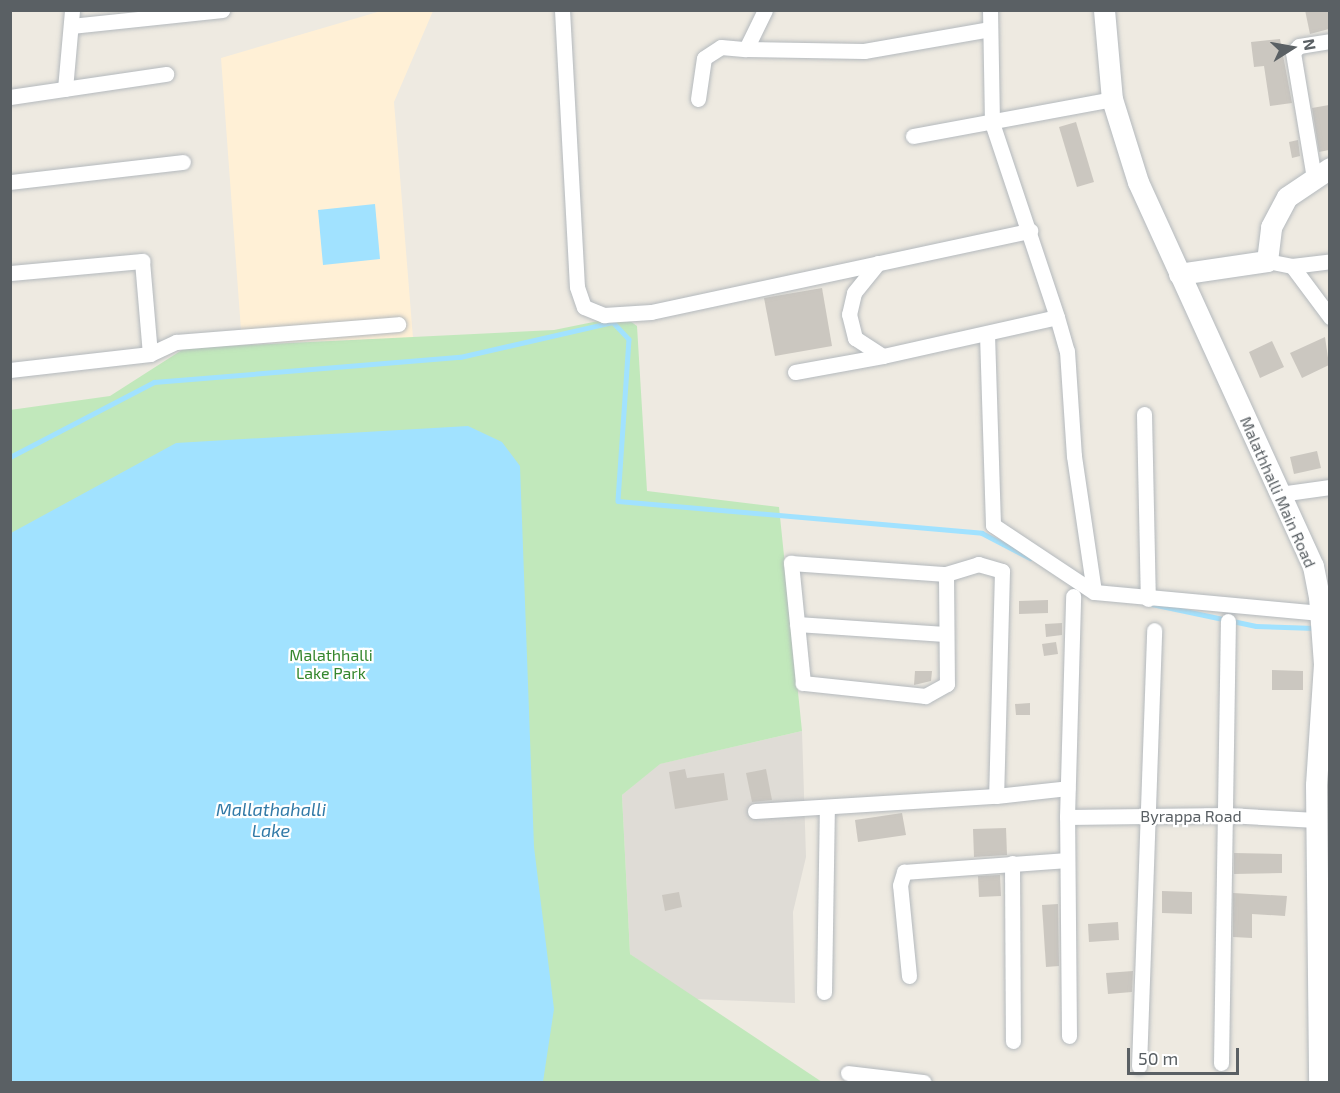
<!DOCTYPE html>
<html>
<head>
<meta charset="utf-8">
<style>
  body { margin:0 }
  #map { position:relative; width:1340px; height:1093px; overflow:hidden; background:#eeeae1; font-family:"Exo 2",sans-serif }
  div>[style] { position:absolute }
  .commercial>* { inset:0; background:#fff0d6 }
  .industrial>* { inset:0; background:#dfdcd6 }
  .green>* { inset:0; background:#c1e8bb }
  .water>* { inset:0; background:#a1e2ff }
  .stream>* { height:4.5px; margin:-2.25px; padding:0 2.25px; transform-origin:2.25px; border-radius:2.25px; background:#a1e2ff }
  .building>* { inset:0; background:#cbc7c0 }
  .roads { filter:drop-shadow(0 0 2px #b4b9bd) drop-shadow(0 0 2px #b4b9bd) }
  .street>* { height:15px; margin:-7.5px; padding:0 7.5px; transform-origin:7.5px; border-radius:7.5px; background:#fff }
  .secondary>* { height:21px; margin:-10.5px; padding:0 10.5px; transform-origin:10.5px; border-radius:10.5px; background:#fff }
  span { translate:-50% -50%; white-space:nowrap; text-align:center; line-height:1.15; -webkit-text-stroke:4.5px #fff; paint-order:stroke }
  .street-label { font-size:16px; color:#5a6064 }
  .park-label { font-size:16px; color:#35872e }
  .water-label { font-size:18px; color:#327aa7; font-style:italic }
  .frame { position:absolute; inset:0; border:12px solid #5a6064; pointer-events:none }
  .north { position:absolute; left:1262px; top:18px; width:60px; height:60px; -webkit-text-stroke:4px #fff; paint-order:stroke; rotate:79deg; font-size:16px; font-weight:700; line-height:24px; text-align:center; color:#5a6064 }
  .north::after { content:''; display:block; margin:auto; width:21px; height:27px; background:#5a6064; clip-path:polygon(50% 0,100% 100%,50% 72%,0 100%) }
  .scale { position:absolute; left:1127px; top:1048px; width:112px; height:27px; box-sizing:border-box; border:3px solid #5a6064; border-top:0; padding-left:8px; font-size:18px; line-height:21px; white-space:nowrap; color:#5a6064; -webkit-text-stroke:4px #fff; paint-order:stroke }
</style>
</head>
<body>
<div id="map">
  <div class="commercial">
    <i style="clip-path:polygon(381px 11px,433px 11px,394px 102px,413px 338px,242px 344px,221px 58px)"></i>
  </div>
  <div class="industrial">
    <i style="clip-path:polygon(802px 731px,806px 857px,793px 912px,795px 1003px,693px 999px,630px 954px,622px 795px,659px 764px)"></i>
  </div>
  <div class="green">
    <i style="clip-path:polygon(623px 316px,637px 326px,647px 491px,779px 507px,802px 731px,660px 764px,622px 795px,630px 954px,822px 1082px,11px 1082px,10px 410px,110px 396px,185px 348px,554px 330px)"></i>
  </div>
  <div class="water">
    <i style="clip-path:polygon(375px 204px,380px 259px,323px 265px,318px 210px)"></i>
    <i style="clip-path:polygon(468px 426px,502px 442px,520px 466px,534px 847px,554px 1009px,543px 1082px,11px 1082px,11px 533px,176px 443px)"></i>
  </div>
  <div class="stream">
    <i style="left:10px;top:457px;width:162px;rotate:-27.5deg"></i>
    <i style="left:154px;top:382px;width:307px;rotate:-4.7deg"></i>
    <i style="left:460px;top:357px;width:157px;rotate:-12.9deg"></i>
    <i style="left:613px;top:322px;width:23px;rotate:47deg"></i>
    <i style="left:629px;top:339px;width:162px;rotate:93.9deg"></i>
    <i style="left:618px;top:501px;width:365px;rotate:5deg"></i>
    <i style="left:982px;top:533px;width:54px;rotate:27.5deg"></i>
    <i style="left:1152px;top:604px;width:106px;rotate:11.9deg"></i>
    <i style="left:1256px;top:626px;width:59px;rotate:1.9deg"></i>
  </div>
  <div class="building">
    <i style="clip-path:polygon(1305px 10px,1329px 10px,1329px 29px,1310px 34px)"></i>
    <i style="clip-path:polygon(1280px 39px,1292px 103px,1270px 106px,1264px 66px,1254px 67px,1251px 42px)"></i>
    <i style="clip-path:polygon(1329px 105px,1329px 150px,1319px 152px,1312px 108px)"></i>
    <i style="clip-path:polygon(1076px 122px,1094px 182px,1077px 187px,1059px 127px)"></i>
    <i style="clip-path:polygon(1298px 140px,1300px 156px,1292px 158px,1289px 142px)"></i>
    <i style="clip-path:polygon(822px 288px,832px 346px,775px 356px,764px 298px)"></i>
    <i style="clip-path:polygon(1325px 337px,1329px 365px,1302px 378px,1290px 353px)"></i>
    <i style="clip-path:polygon(1272px 341px,1284px 367px,1260px 378px,1249px 352px)"></i>
    <i style="clip-path:polygon(1317px 451px,1321px 468px,1294px 474px,1290px 457px)"></i>
    <i style="clip-path:polygon(1048px 600px,1048px 613px,1019px 614px,1019px 601px)"></i>
    <i style="clip-path:polygon(1062px 623px,1062px 635px,1046px 637px,1045px 624px)"></i>
    <i style="clip-path:polygon(1056px 642px,1058px 654px,1044px 656px,1042px 644px)"></i>
    <i style="clip-path:polygon(1272px 670px,1303px 671px,1303px 690px,1272px 690px)"></i>
    <i style="clip-path:polygon(915px 671px,932px 671px,931px 681px,914px 685px)"></i>
    <i style="clip-path:polygon(1030px 703px,1030px 715px,1016px 715px,1015px 704px)"></i>
    <i style="clip-path:polygon(685px 769px,687px 778px,724px 773px,728px 800px,675px 809px,669px 772px)"></i>
    <i style="clip-path:polygon(766px 769px,772px 800px,752px 802px,746px 773px)"></i>
    <i style="clip-path:polygon(902px 813px,906px 835px,858px 842px,855px 820px)"></i>
    <i style="clip-path:polygon(1006px 828px,1007px 855px,974px 857px,973px 829px)"></i>
    <i style="clip-path:polygon(1234px 853px,1282px 854px,1282px 873px,1234px 874px)"></i>
    <i style="clip-path:polygon(1000px 875px,1001px 896px,979px 897px,978px 876px)"></i>
    <i style="clip-path:polygon(1162px 891px,1192px 892px,1192px 914px,1162px 913px)"></i>
    <i style="clip-path:polygon(679px 892px,682px 907px,665px 911px,662px 895px)"></i>
    <i style="clip-path:polygon(1233px 893px,1287px 896px,1285px 916px,1252px 914px,1252px 938px,1233px 937px)"></i>
    <i style="clip-path:polygon(1058px 904px,1059px 966px,1046px 967px,1042px 905px)"></i>
    <i style="clip-path:polygon(1118px 922px,1119px 940px,1089px 942px,1088px 924px)"></i>
    <i style="clip-path:polygon(1133px 971px,1132px 992px,1108px 994px,1106px 973px)"></i>
  </div>
  <div class="roads">
    <div class="street">
      <i style="left:562px;top:10px;width:277px;rotate:86.9deg"></i>
      <i style="left:577px;top:287px;width:21px;rotate:71deg"></i>
      <i style="left:584px;top:307px;width:22px;rotate:22deg"></i>
      <i style="left:604px;top:315px;width:47px;rotate:-3.7deg"></i>
      <i style="left:651px;top:312px;width:388px;rotate:-12.1deg"></i>
      <i style="left:765px;top:10px;width:43px;rotate:116deg"></i>
      <i style="left:746px;top:49px;width:118px;rotate:1deg"></i>
      <i style="left:864px;top:51px;width:128px;rotate:-9.9deg"></i>
      <i style="left:71px;top:26px;width:152px;rotate:-6deg"></i>
      <i style="left:65px;top:89px;width:79px;rotate:-84.9deg"></i>
      <i style="left:10px;top:97px;width:158px;rotate:-8.4deg"></i>
      <i style="left:698px;top:99px;width:41px;rotate:-81.7deg"></i>
      <i style="left:704px;top:58px;width:20px;rotate:-33deg"></i>
      <i style="left:721px;top:47px;width:25px;rotate:5deg"></i>
      <i style="left:913px;top:136px;width:202px;rotate:-10.5deg"></i>
      <i style="left:1314px;top:178px;width:128px;rotate:-99.5deg"></i>
      <i style="left:1293px;top:52px;width:8px;rotate:-45deg"></i>
      <i style="left:1299px;top:46px;width:31px;rotate:-9deg"></i>
      <i style="left:10px;top:182px;width:174px;rotate:-6.6deg"></i>
      <i style="left:1267px;top:261px;width:25px;rotate:11deg"></i>
      <i style="left:1292px;top:266px;width:38px;rotate:-7deg"></i>
      <i style="left:878px;top:263px;width:38px;rotate:129deg"></i>
      <i style="left:854px;top:293px;width:22px;rotate:103deg"></i>
      <i style="left:849px;top:314px;width:25px;rotate:76deg"></i>
      <i style="left:855px;top:338px;width:33px;rotate:33deg"></i>
      <i style="left:883px;top:356px;width:178px;rotate:-12.6deg"></i>
      <i style="left:1057px;top:317px;width:205px;rotate:-108.5deg"></i>
      <i style="left:992px;top:123px;width:113px;rotate:-91deg"></i>
      <i style="left:1292px;top:266px;width:64px;rotate:53.3deg"></i>
      <i style="left:10px;top:273px;width:133px;rotate:-5.2deg"></i>
      <i style="left:142px;top:261px;width:93px;rotate:85.1deg"></i>
      <i style="left:150px;top:354px;width:141px;rotate:173.5deg"></i>
      <i style="left:1057px;top:317px;width:35px;rotate:74deg"></i>
      <i style="left:1067px;top:351px;width:105px;rotate:86.2deg"></i>
      <i style="left:1074px;top:456px;width:137px;rotate:81.6deg"></i>
      <i style="left:987px;top:334px;width:191px;rotate:88.2deg"></i>
      <i style="left:993px;top:525px;width:121px;rotate:33.6deg"></i>
      <i style="left:1094px;top:592px;width:228px;rotate:5.3deg"></i>
      <i style="left:150px;top:354px;width:29px;rotate:-25deg"></i>
      <i style="left:176px;top:342px;width:223px;rotate:-4.6deg"></i>
      <i style="left:795px;top:372px;width:89px;rotate:-10.3deg"></i>
      <i style="left:1144px;top:414px;width:185px;rotate:88.8deg"></i>
      <i style="left:1280px;top:494px;width:50px;rotate:-8deg"></i>
      <i style="left:791px;top:563px;width:155px;rotate:4.1deg"></i>
      <i style="left:946px;top:574px;width:110px;rotate:89.5deg"></i>
      <i style="left:947px;top:684px;width:25px;rotate:151deg"></i>
      <i style="left:925px;top:696px;width:123px;rotate:-173.9deg"></i>
      <i style="left:803px;top:683px;width:121px;rotate:-95.7deg"></i>
      <i style="left:946px;top:574px;width:34px;rotate:-17deg"></i>
      <i style="left:978px;top:564px;width:25px;rotate:16deg"></i>
      <i style="left:1002px;top:571px;width:225px;rotate:91.5deg"></i>
      <i style="left:996px;top:796px;width:72px;rotate:-6.3deg"></i>
      <i style="left:797px;top:624px;width:148px;rotate:3.9deg"></i>
      <i style="left:755px;top:811px;width:241px;rotate:-3.6deg"></i>
      <i style="left:1067px;top:817px;width:160px;rotate:-0.7deg"></i>
      <i style="left:1227px;top:815px;width:89px;rotate:3.2deg"></i>
      <i style="left:1012px;top:863px;width:178px;rotate:89.7deg"></i>
      <i style="left:909px;top:976px;width:91px;rotate:-95.6deg"></i>
      <i style="left:900px;top:885px;width:14px;rotate:-73deg"></i>
      <i style="left:904px;top:872px;width:163px;rotate:-4.2deg"></i>
      <i style="left:824px;top:992px;width:184px;rotate:-89.1deg"></i>
      <i style="left:1069px;top:1036px;width:219px;rotate:-90.5deg"></i>
      <i style="left:1067px;top:817px;width:221px;rotate:-88.4deg"></i>
      <i style="left:1221px;top:1063px;width:442px;rotate:-89.1deg"></i>
      <i style="left:1139px;top:1066px;width:436px;rotate:-88deg"></i>
      <i style="left:848px;top:1073px;width:76px;rotate:6.8deg"></i>
    </div>
    <div class="secondary">
      <i style="left:1104px;top:10px;width:89px;rotate:84.9deg"></i>
      <i style="left:1112px;top:99px;width:87px;rotate:72.6deg"></i>
      <i style="left:1138px;top:182px;width:422px;rotate:65.5deg"></i>
      <i style="left:1313px;top:566px;width:31px;rotate:79deg"></i>
      <i style="left:1319px;top:596px;width:68px;rotate:85.8deg"></i>
      <i style="left:1324px;top:664px;width:121px;rotate:93.8deg"></i>
      <i style="left:1316px;top:785px;width:297px;rotate:89.4deg"></i>
      <i style="left:1179px;top:274px;width:89px;rotate:-8.4deg"></i>
      <i style="left:1267px;top:261px;width:34px;rotate:-83deg"></i>
      <i style="left:1271px;top:227px;width:34px;rotate:-62deg"></i>
      <i style="left:1287px;top:197px;width:52px;rotate:-34deg"></i>
    </div>
  </div>
  <div class="street-label">
    <span style="left:1278px;top:492px;rotate:66deg">Malathhalli Main Road</span>
    <span style="left:1191px;top:816px">Byrappa Road</span>
  </div>
  <div class="park-label">
    <span style="left:331px;top:664px">Malathhalli<br>Lake Park</span>
  </div>
  <div class="water-label">
    <span style="left:271px;top:820px">Mallathahalli<br>Lake</span>
  </div>
  <div class="frame"></div>
  <div class="north">N</div>
  <div class="scale">50 m</div>
</div>
</body>
</html>
